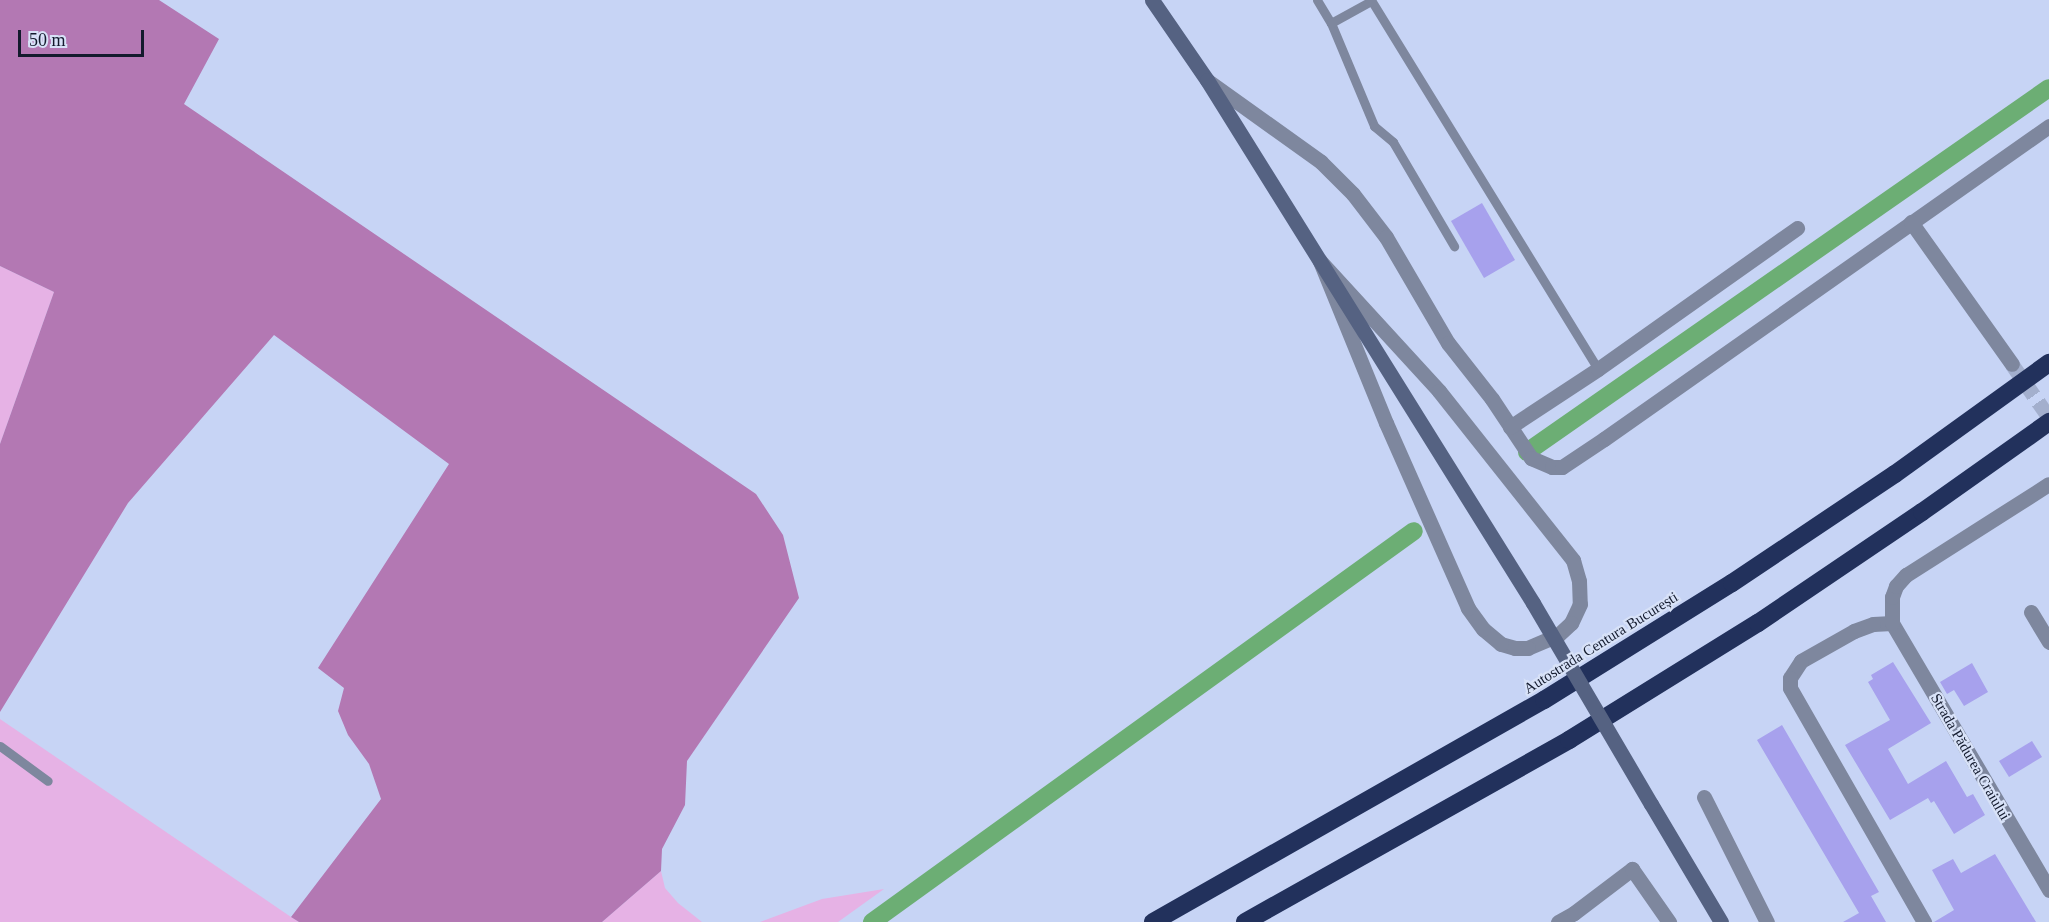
<!DOCTYPE html>
<html>
<head>
<meta charset="utf-8">
<style>
  body { margin:0 }
  #map { position:relative; width:2049px; height:922px; overflow:hidden; background:#c7d4f5; font-family:Georgia,serif }
  div>[style] { position:absolute }
  .green>* { inset:0; background:#e6b2e5 }
  .forest>* { inset:0; background:#b378b3 }
  .canal>* { height:18px; margin:-9px; padding:0 9px; transform-origin:9px; border-radius:9px; background:#6cae74 }
  .building>* { inset:0; background:#a7a1ed }
  .minor-tunnel>* { height:15px; margin-top:-7.5px; transform-origin:0; background:repeating-linear-gradient(90deg,#a3afcd 0 15px,transparent 0 23px) }
  .service>* { height:9px; margin:-4.5px; padding:0 4.5px; transform-origin:4.5px; border-radius:4.5px; background:#7e879e }
  .minor>* { height:15px; margin:-7.5px; padding:0 7.5px; transform-origin:7.5px; border-radius:7.5px; background:#7e879e }
  .secondary>* { height:15px; margin:-7.5px; padding:0 7.5px; transform-origin:7.5px; border-radius:7.5px; background:#556282 }
  .motorway>* { height:18px; margin:-9px; padding:0 9px; transform-origin:9px; border-radius:9px; background:#22315c }
  .secondary-bridge>* { height:15px; margin:-7.5px; padding:0 7.5px; transform-origin:7.5px; border-radius:7.5px; background:#556282 }
  span { translate:-50% -50%; white-space:nowrap; text-align:center; line-height:1.15; -webkit-text-stroke:4.5px #d8e2f8; paint-order:stroke }
  .street-label { font-size:15px; color:#131a2d }
  .scale { position:absolute; left:18px; top:30px; width:126px; height:27px; box-sizing:border-box; border:3px solid #131a2d; border-top:0; padding-left:8px; font-size:18px; line-height:21px; white-space:nowrap; color:#131a2d; -webkit-text-stroke:4px #d8e2f8; paint-order:stroke }
</style>
</head>
<body>
<div id="map">
  <div class="green">
    <i style="clip-path:polygon(0 266px,54px 292px,0 444px)"></i>
    <i style="clip-path:polygon(0 719px,291px 917px,299px 922px,0 922px)"></i>
    <i style="clip-path:polygon(661px 871px,665px 888px,678px 903px,702px 922px,602px 922px)"></i>
    <i style="clip-path:polygon(884px 889px,838px 922px,760px 922px,822px 899px)"></i>
  </div>
  <div class="forest">
    <i style="clip-path:polygon(0 0,159px 0,219px 39px,184px 104px,756px 494px,783px 535px,799px 598px,687px 761px,685px 805px,662px 849px,661px 871px,602px 922px,299px 922px,291px 917px,381px 799px,369px 764px,348px 735px,338px 711px,344px 688px,318px 668px,449px 464px,274px 335px,128px 503px,0 712px,0 444px,54px 292px,0 266px)"></i>
  </div>
  <div class="canal">
    <i style="left:1527px;top:452px;width:636px;rotate:-34.89deg"></i>
    <i style="left:872px;top:922px;width:668px;rotate:-35.81deg"></i>
  </div>
  <div class="building">
    <i style="clip-path:polygon(1482px 203px,1515px 260px,1484px 278px,1451px 221px)"></i>
    <i style="clip-path:polygon(1893px 662px,1931px 723px,1888px 749px,1908px 784px,1946px 761px,1967px 797px,1973px 794px,1985px 815px,1954px 834px,1934px 801px,1931px 803px,1928px 798px,1890px 820px,1845px 745px,1890px 720px,1868px 682px,1873px 679px,1871px 675px)"></i>
    <i style="clip-path:polygon(1972px 663px,1988px 692px,1964px 706px,1954px 690px,1947px 694px,1940px 682px)"></i>
    <i style="clip-path:polygon(1782px 725px,1879px 892px,1871px 896px,1886px 922px,1843px 922px,1859px 913px,1757px 740px)"></i>
    <i style="clip-path:polygon(2032px 741px,2042px 757px,2009px 777px,1999px 761px)"></i>
    <i style="clip-path:polygon(1995px 854px,2036px 922px,1934px 922px,1954px 910px,1932px 870px,1953px 859px,1961px 873px)"></i>
  </div>
  <div class="minor-tunnel">
    <i style="left:2012px;top:364px;width:65px;rotate:55.1deg"></i>
  </div>
  <div class="service">
    <i style="left:1317px;top:0;width:27px;rotate:59deg"></i>
    <i style="left:1331px;top:23px;width:112px;rotate:67.3deg"></i>
    <i style="left:1374px;top:126px;width:25px;rotate:40deg"></i>
    <i style="left:1393px;top:142px;width:121px;rotate:59.6deg"></i>
    <i style="left:1371px;top:0;width:433px;rotate:58.4deg"></i>
    <i style="left:1331px;top:23px;width:46px;rotate:-28.8deg"></i>
    <i style="left:0;top:746px;width:59px;rotate:36.1deg"></i>
  </div>
  <div class="minor">
    <i style="left:1208px;top:81px;width:139px;rotate:35.6deg"></i>
    <i style="left:1321px;top:162px;width:45px;rotate:45deg"></i>
    <i style="left:1353px;top:194px;width:54px;rotate:52.5deg"></i>
    <i style="left:1386px;top:237px;width:123px;rotate:59.7deg"></i>
    <i style="left:1448px;top:343px;width:71px;rotate:51.8deg"></i>
    <i style="left:1492px;top:399px;width:71px;rotate:56.5deg"></i>
    <i style="left:1531px;top:458px;width:23px;rotate:23deg"></i>
    <i style="left:1552px;top:467px;width:10px"></i>
    <i style="left:1562px;top:467px;width:50px;rotate:-33.7deg"></i>
    <i style="left:1604px;top:439px;width:544px;rotate:-35.12deg"></i>
    <i style="left:1911px;top:222px;width:174px;rotate:54.6deg"></i>
    <i style="left:1320px;top:261px;width:176px;rotate:47.5deg"></i>
    <i style="left:1439px;top:391px;width:216px;rotate:51.6deg"></i>
    <i style="left:1573px;top:560px;width:22px;rotate:74deg"></i>
    <i style="left:1579px;top:581px;width:23px;rotate:88deg"></i>
    <i style="left:1580px;top:604px;width:21px;rotate:115deg"></i>
    <i style="left:1571px;top:623px;width:18px;rotate:137deg"></i>
    <i style="left:1558px;top:635px;width:33px;rotate:157deg"></i>
    <i style="left:1528px;top:648px;width:13px;rotate:180deg"></i>
    <i style="left:1515px;top:648px;width:15px;rotate:-164deg"></i>
    <i style="left:1501px;top:644px;width:23px;rotate:-140deg"></i>
    <i style="left:1483px;top:629px;width:26px;rotate:-126deg"></i>
    <i style="left:1468px;top:608px;width:202px;rotate:-113.9deg"></i>
    <i style="left:1386px;top:423px;width:175px;rotate:-112.2deg"></i>
    <i style="left:1510px;top:427px;width:105px;rotate:-33.4deg"></i>
    <i style="left:1598px;top:369px;width:244px;rotate:-35.3deg"></i>
    <i style="left:2031px;top:612px;width:35px;rotate:59deg"></i>
    <i style="left:1892px;top:623px;width:19px;rotate:177deg"></i>
    <i style="left:1873px;top:624px;width:20px;rotate:160deg"></i>
    <i style="left:1854px;top:631px;width:61px;rotate:150.5deg"></i>
    <i style="left:1801px;top:661px;width:20px;rotate:123deg"></i>
    <i style="left:1790px;top:678px;width:10px;rotate:90deg"></i>
    <i style="left:1790px;top:688px;width:270px;rotate:60.2deg"></i>
    <i style="left:1892px;top:623px;width:310px;rotate:59.5deg"></i>
    <i style="left:1892px;top:623px;width:26px;rotate:-90deg"></i>
    <i style="left:1892px;top:597px;width:12px;rotate:-70deg"></i>
    <i style="left:1896px;top:586px;width:15px;rotate:-48deg"></i>
    <i style="left:1906px;top:575px;width:169px;rotate:-32.5deg"></i>
    <i style="left:1704px;top:797px;width:140px;rotate:63.3deg"></i>
    <i style="left:1558px;top:922px;width:18px;rotate:-29deg"></i>
    <i style="left:1574px;top:913px;width:73px;rotate:-37.2deg"></i>
    <i style="left:1632px;top:869px;width:65px;rotate:55.1deg"></i>
  </div>
  <div class="secondary">
    <i style="left:1152px;top:0;width:97px;rotate:55.5deg"></i>
    <i style="left:1207px;top:80px;width:616px;rotate:58.06deg"></i>
    <i style="left:1651px;top:804px;width:137px;rotate:59.3deg"></i>
  </div>
  <div class="motorway">
    <i style="left:1153px;top:922px;width:450px;rotate:-29.6deg"></i>
    <i style="left:1544px;top:700px;width:221px;rotate:-31.9deg"></i>
    <i style="left:1732px;top:583px;width:196px;rotate:-33.8deg"></i>
    <i style="left:1895px;top:474px;width:190px;rotate:-35.8deg"></i>
    <i style="left:1245px;top:922px;width:372px;rotate:-29.3deg"></i>
    <i style="left:1569px;top:740px;width:222px;rotate:-31.8deg"></i>
    <i style="left:1758px;top:623px;width:198px;rotate:-34.1deg"></i>
    <i style="left:1922px;top:512px;width:156px;rotate:-35.3deg"></i>
  </div>
  <div class="secondary-bridge">
    <i style="left:1533px;top:603px;width:233px;rotate:59.6deg"></i>
  </div>
  <div class="street-label">
    <span style="left:1601px;top:643px;rotate:-32deg">Autostrada Centura București</span>
    <span style="left:1970px;top:757px;rotate:60deg">Strada Pădurea Craiului</span>
  </div>
  <div class="scale">50 m</div>
</div>
</body>
</html>
